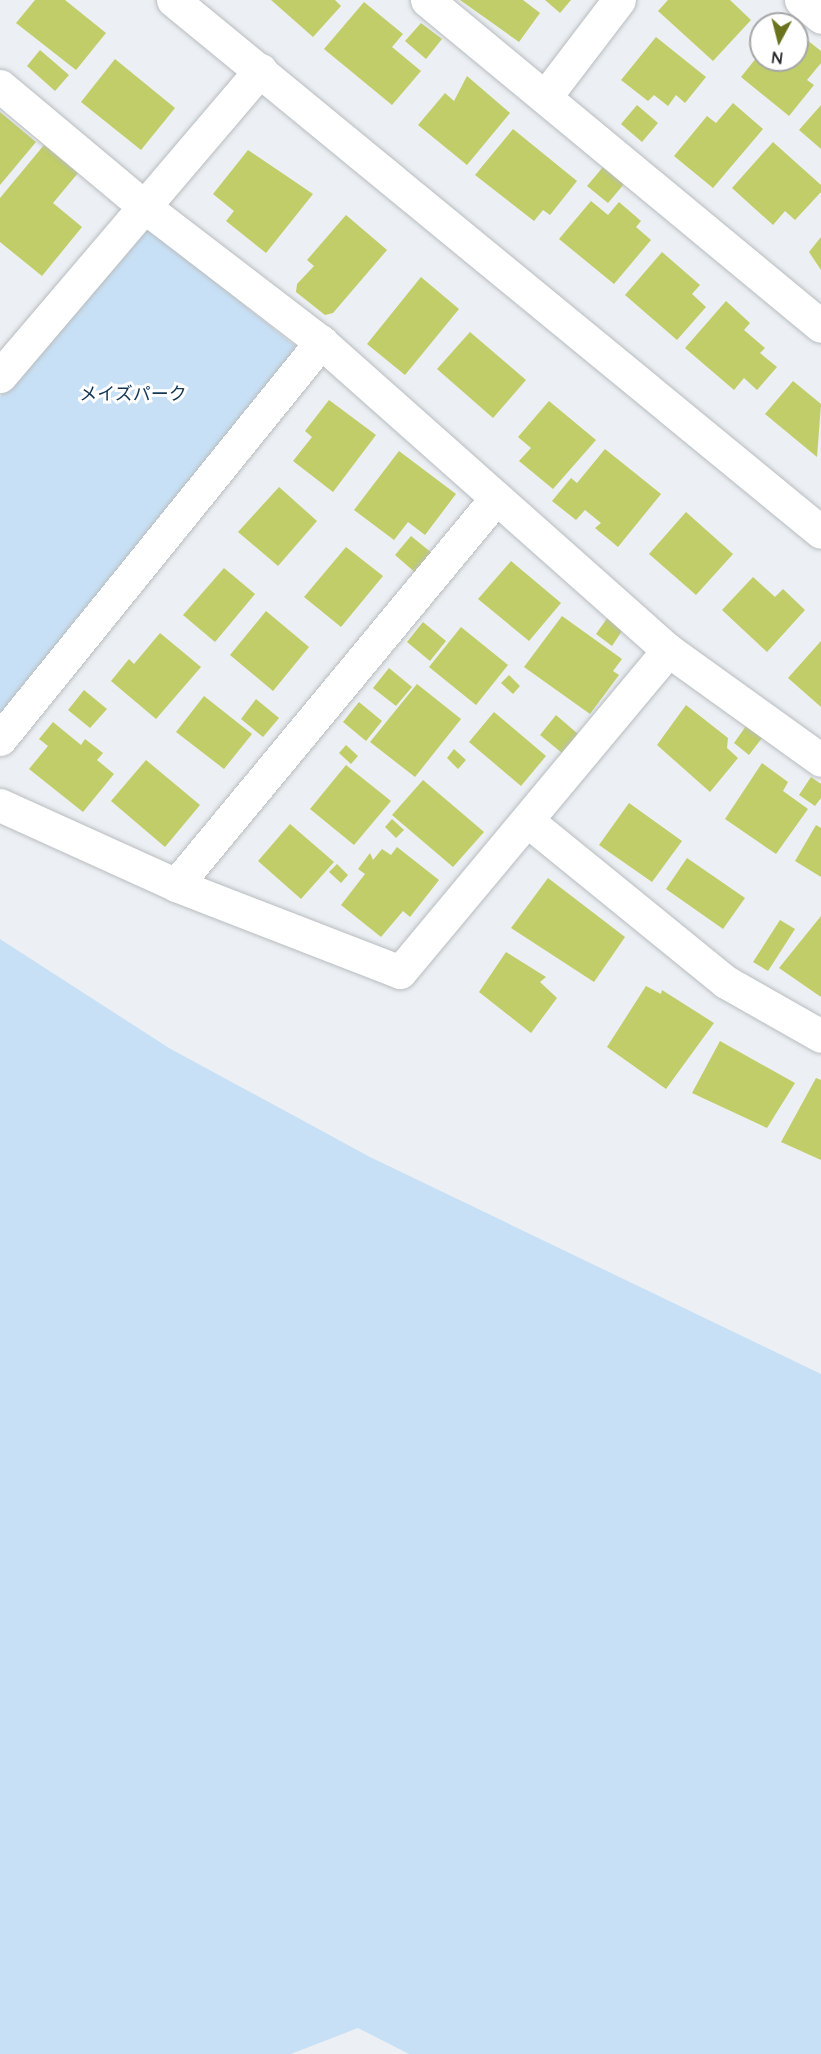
<!DOCTYPE html>
<html>
<head>
<meta charset="utf-8">
<style>
  body { margin:0 }
  #map { position:relative; width:821px; height:2054px; overflow:hidden; background:#ecf0f4; font-family:Quicksand,"Noto Sans JP",sans-serif }
  div>[style] { position:absolute }
  .green>* { inset:0; background:#c8e0f5 }
  .building>* { inset:0; background:#c0cd68 }
  .roads { filter:drop-shadow(0 0 2px #b8bcbf) drop-shadow(0 0 2px #b8bcbf) }
  .minor>* { height:33px; margin:-16.5px; padding:0 16.5px; transform-origin:16.5px; border-radius:16.5px; background:#fff }
  span { translate:-50% -50%; white-space:nowrap; text-align:center; line-height:1.15; -webkit-text-stroke:6px #fff; paint-order:stroke }
  .park-label { font-size:18px; color:#133752 }
  .north { position:absolute; left:749px; top:12px; width:60px; height:60px; box-sizing:border-box; background:#fff; border:2px solid #a5a6a7; border-radius:50%; rotate:187deg; font-size:16px; font-weight:700; line-height:24px; text-align:center; color:#1f2122 }
  .north::after { content:''; display:block; margin:auto; width:21px; height:27px; background:#6a731c; clip-path:polygon(50% 0,100% 100%,50% 72%,0 100%) }
</style>
</head>
<body>
<div id="map">
  <div class="green">
    <i style="clip-path:polygon(142px 223px,300px 350px,0 718px,0 397px)"></i>
    <i style="clip-path:polygon(0 939px,169px 1048px,370px 1157px,821px 1374px,821px 2054px,409px 2054px,358px 2028px,291px 2054px,0 2054px)"></i>
  </div>
  <div class="building">
    <i style="clip-path:polygon(35px 0,65px 0,106px 33px,76px 70px,16px 23px)"></i>
    <i style="clip-path:polygon(271px 0,335px 0,341px 6px,313px 37px)"></i>
    <i style="clip-path:polygon(460px 0,523px 0,540px 13px,519px 42px)"></i>
    <i style="clip-path:polygon(545px 0,571px 0,560px 13px)"></i>
    <i style="clip-path:polygon(668px 0,730px 0,751px 20px,713px 61px,658px 11px)"></i>
    <i style="clip-path:polygon(364px 2px,403px 34px,392px 47px,421px 71px,392px 105px,324px 49px)"></i>
    <i style="clip-path:polygon(421px 23px,442px 39px,426px 59px,405px 41px)"></i>
    <i style="clip-path:polygon(797px 32px,821px 51px,821px 63px,807px 80px,814px 85px,789px 116px,741px 77px,761px 52px,761px 60px,797px 60px)"></i>
    <i style="clip-path:polygon(656px 37px,706px 77px,685px 103px,676px 95px,668px 106px,654px 95px,648px 101px,621px 80px)"></i>
    <i style="clip-path:polygon(40px 50px,69px 75px,55px 91px,27px 66px)"></i>
    <i style="clip-path:polygon(115px 59px,175px 108px,141px 150px,81px 102px)"></i>
    <i style="clip-path:polygon(467px 76px,510px 113px,467px 165px,418px 125px,445px 93px,454px 101px)"></i>
    <i style="clip-path:polygon(733px 103px,763px 129px,713px 188px,674px 156px,707px 116px,716px 123px)"></i>
    <i style="clip-path:polygon(637px 105px,658px 123px,642px 142px,621px 124px)"></i>
    <i style="clip-path:polygon(821px 105px,821px 149px,799px 130px)"></i>
    <i style="clip-path:polygon(0 112px,36px 142px,0 185px)"></i>
    <i style="clip-path:polygon(513px 129px,577px 181px,550px 215px,543px 210px,534px 221px,475px 175px)"></i>
    <i style="clip-path:polygon(773px 142px,821px 185px,821px 192px,795px 220px,785px 211px,773px 225px,732px 188px)"></i>
    <i style="clip-path:polygon(44px 145px,78px 173px,53px 203px,82px 227px,42px 276px,0 242px,0 198px)"></i>
    <i style="clip-path:polygon(248px 150px,313px 194px,266px 253px,226px 221px,234px 211px,213px 194px)"></i>
    <i style="clip-path:polygon(603px 167px,624px 184px,608px 203px,587px 186px)"></i>
    <i style="clip-path:polygon(591px 201px,608px 215px,619px 202px,641px 221px,636px 227px,651px 240px,614px 284px,559px 239px)"></i>
    <i style="clip-path:polygon(346px 215px,387px 250px,333px 313px,325px 315px,296px 292px,297px 284px,314px 266px,307px 260px)"></i>
    <i style="clip-path:polygon(821px 237px,821px 270px,809px 252px)"></i>
    <i style="clip-path:polygon(662px 252px,700px 285px,692px 294px,706px 307px,677px 340px,625px 295px)"></i>
    <i style="clip-path:polygon(421px 277px,459px 309px,405px 375px,367px 344px)"></i>
    <i style="clip-path:polygon(726px 301px,750px 323px,744px 330px,765px 348px,760px 353px,777px 367px,757px 390px,744px 378px,734px 390px,685px 348px)"></i>
    <i style="clip-path:polygon(470px 332px,526px 380px,493px 418px,437px 369px)"></i>
    <i style="clip-path:polygon(793px 381px,821px 404px,817px 457px,765px 414px)"></i>
    <i style="clip-path:polygon(329px 400px,376px 435px,333px 492px,293px 461px,312px 437px,305px 431px)"></i>
    <i style="clip-path:polygon(549px 401px,596px 440px,553px 489px,519px 461px,531px 448px,518px 437px)"></i>
    <i style="clip-path:polygon(605px 449px,661px 494px,618px 547px,595px 528px,601px 523px,585px 510px,576px 520px,552px 501px,571px 478px,577px 483px)"></i>
    <i style="clip-path:polygon(399px 451px,456px 494px,425px 535px,408px 522px,394px 540px,354px 510px)"></i>
    <i style="clip-path:polygon(279px 487px,317px 521px,278px 566px,238px 532px)"></i>
    <i style="clip-path:polygon(686px 512px,733px 554px,696px 595px,649px 554px)"></i>
    <i style="clip-path:polygon(411px 536px,433px 554px,417px 574px,395px 555px)"></i>
    <i style="clip-path:polygon(346px 547px,383px 576px,341px 627px,304px 597px)"></i>
    <i style="clip-path:polygon(511px 561px,561px 603px,529px 641px,478px 599px)"></i>
    <i style="clip-path:polygon(224px 568px,255px 594px,215px 642px,183px 615px)"></i>
    <i style="clip-path:polygon(753px 577px,775px 597px,783px 589px,805px 610px,767px 652px,722px 610px)"></i>
    <i style="clip-path:polygon(266px 611px,309px 647px,273px 691px,230px 655px)"></i>
    <i style="clip-path:polygon(562px 616px,622px 659px,613px 671px,619px 675px,590px 714px,524px 667px)"></i>
    <i style="clip-path:polygon(608px 617px,624px 628px,612px 646px,596px 634px)"></i>
    <i style="clip-path:polygon(423px 622px,446px 641px,430px 661px,407px 642px)"></i>
    <i style="clip-path:polygon(461px 627px,508px 665px,476px 705px,429px 667px)"></i>
    <i style="clip-path:polygon(160px 633px,201px 667px,156px 719px,111px 681px,129px 659px,134px 664px)"></i>
    <i style="clip-path:polygon(821px 641px,821px 707px,788px 678px)"></i>
    <i style="clip-path:polygon(389px 668px,412px 687px,396px 706px,373px 688px)"></i>
    <i style="clip-path:polygon(509px 675px,520px 686px,513px 694px,501px 683px)"></i>
    <i style="clip-path:polygon(417px 684px,461px 719px,415px 777px,370px 742px)"></i>
    <i style="clip-path:polygon(84px 690px,107px 709px,90px 728px,68px 710px)"></i>
    <i style="clip-path:polygon(204px 696px,252px 734px,224px 769px,176px 732px)"></i>
    <i style="clip-path:polygon(256px 699px,279px 718px,263px 737px,241px 719px)"></i>
    <i style="clip-path:polygon(359px 702px,382px 721px,366px 741px,343px 722px)"></i>
    <i style="clip-path:polygon(686px 705px,728px 738px,727px 748px,738px 758px,710px 792px,657px 745px)"></i>
    <i style="clip-path:polygon(494px 712px,546px 756px,521px 786px,469px 742px)"></i>
    <i style="clip-path:polygon(556px 715px,578px 734px,562px 753px,540px 735px)"></i>
    <i style="clip-path:polygon(53px 722px,81px 745px,85px 739px,103px 753px,97px 760px,114px 774px,83px 812px,29px 769px,48px 746px,39px 739px)"></i>
    <i style="clip-path:polygon(746px 726px,762px 738px,749px 755px,734px 743px)"></i>
    <i style="clip-path:polygon(346px 745px,358px 756px,351px 764px,339px 753px)"></i>
    <i style="clip-path:polygon(454px 749px,466px 760px,458px 769px,447px 758px)"></i>
    <i style="clip-path:polygon(146px 760px,200px 805px,165px 847px,111px 801px)"></i>
    <i style="clip-path:polygon(762px 763px,788px 782px,783px 791px,808px 809px,776px 854px,725px 819px)"></i>
    <i style="clip-path:polygon(346px 765px,391px 801px,354px 845px,310px 809px)"></i>
    <i style="clip-path:polygon(811px 777px,821px 784px,821px 798px,815px 806px,799px 795px)"></i>
    <i style="clip-path:polygon(423px 780px,484px 832px,453px 867px,392px 815px)"></i>
    <i style="clip-path:polygon(629px 803px,682px 841px,652px 882px,599px 845px)"></i>
    <i style="clip-path:polygon(392px 819px,404px 830px,396px 838px,385px 827px)"></i>
    <i style="clip-path:polygon(290px 824px,334px 862px,301px 899px,258px 861px)"></i>
    <i style="clip-path:polygon(816px 825px,821px 828px,821px 877px,795px 861px)"></i>
    <i style="clip-path:polygon(397px 847px,439px 880px,410px 917px,403px 911px,381px 937px,341px 905px,365px 874px,358px 869px,370px 853px,373px 860px,382px 849px,391px 855px)"></i>
    <i style="clip-path:polygon(687px 858px,745px 898px,723px 929px,666px 889px)"></i>
    <i style="clip-path:polygon(337px 864px,348px 875px,341px 883px,329px 872px)"></i>
    <i style="clip-path:polygon(548px 878px,625px 937px,594px 982px,511px 928px)"></i>
    <i style="clip-path:polygon(821px 916px,821px 997px,779px 968px)"></i>
    <i style="clip-path:polygon(780px 920px,795px 929px,768px 971px,753px 962px)"></i>
    <i style="clip-path:polygon(506px 952px,546px 977px,540px 982px,557px 998px,531px 1033px,479px 992px)"></i>
    <i style="clip-path:polygon(646px 986px,661px 994px,662px 990px,714px 1023px,666px 1089px,607px 1047px)"></i>
    <i style="clip-path:polygon(720px 1041px,795px 1083px,767px 1128px,692px 1093px)"></i>
    <i style="clip-path:polygon(816px 1078px,821px 1080px,821px 1160px,781px 1142px)"></i>
  </div>
  <div class="roads">
    <div class="minor">
      <i style="left:173px;top:0;width:838px;rotate:39.39deg"></i>
      <i style="left:427px;top:0;width:511px;rotate:39.6deg"></i>
      <i style="left:801px;top:0;width:26px;rotate:40deg"></i>
      <i style="left:0;top:86px;width:184px;rotate:39.9deg"></i>
      <i style="left:141px;top:204px;width:227px;rotate:37.5deg"></i>
      <i style="left:321px;top:342px;width:464px;rotate:41.6deg"></i>
      <i style="left:668px;top:650px;width:188px;rotate:35.7deg"></i>
      <i style="left:545px;top:97px;width:122px;rotate:-52.7deg"></i>
      <i style="left:0;top:376px;width:402px;rotate:-49.6deg"></i>
      <i style="left:0;top:739px;width:511px;rotate:-51.04deg"></i>
      <i style="left:0;top:805px;width:193px;rotate:24.4deg"></i>
      <i style="left:176px;top:885px;width:240px;rotate:21.2deg"></i>
      <i style="left:400px;top:972px;width:419px;rotate:-50.2deg"></i>
      <i style="left:529px;top:822px;width:254px;rotate:39.1deg"></i>
      <i style="left:726px;top:982px;width:109px;rotate:29.6deg"></i>
      <i style="left:176px;top:885px;width:500px;rotate:-50.4deg"></i>
    </div>
  </div>
  <div class="park-label">
    <span style="left:133px;top:394px">メイズパーク</span>
  </div>
  <div class="north">N</div>
</div>
</body>
</html>
